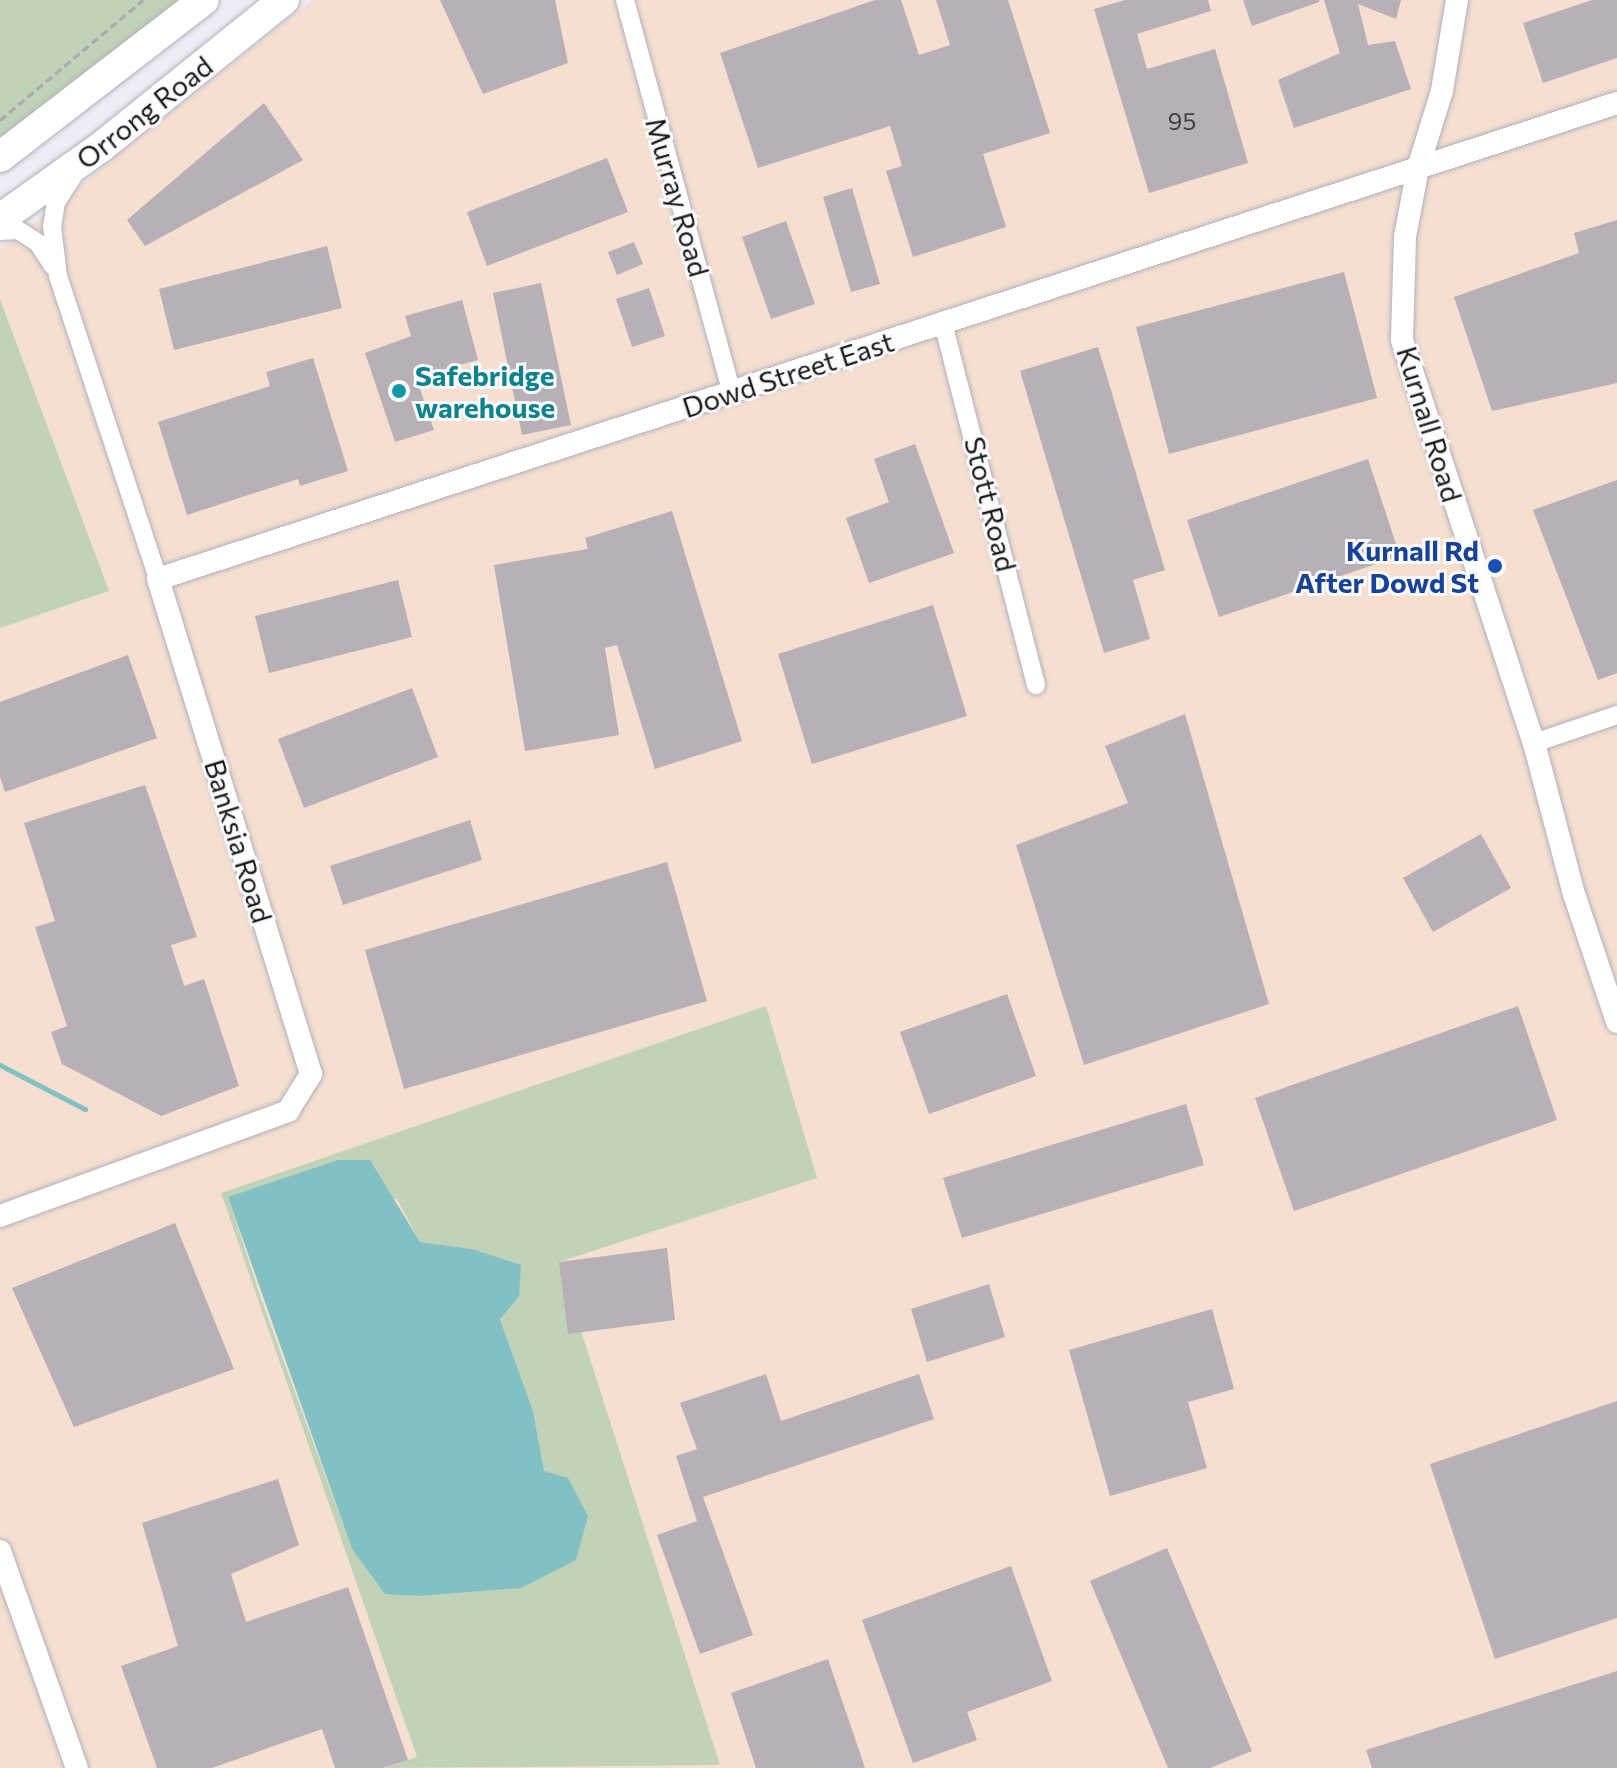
<!DOCTYPE html>
<html>
<head>
<meta charset="utf-8">
<style>
  body { margin:0 }
  #map { position:relative; width:1617px; height:1768px; overflow:hidden; background:#ededf5; font-family:Commissioner,sans-serif }
  div>[style] { position:absolute }
  .industrial>* { inset:0; background:#f5dfd1 }
  .green>* { inset:0; background:#c0d2b7 }
  .water>* { inset:0; background:#83c0c4 }
  .stream>* { height:5px; margin:-2.5px; padding:0 2.5px; transform-origin:2.5px; border-radius:2.5px; background:#83c0c4 }
  .building>* { inset:0; background:#b7b0b6 }
  .path>* { height:3px; margin-top:-1.5px; transform-origin:0; background:repeating-linear-gradient(90deg,#aaaab0 0 8px,transparent 0 12px) }
  .roads { filter:drop-shadow(0 0 2px #b1b1b9) drop-shadow(0 0 2px #b1b1b9) }
  .minor>* { height:18px; margin:-9px; padding:0 9px; transform-origin:9px; border-radius:9px; background:#fff }
  .tertiary>* { height:22px; margin:-11px; padding:0 11px; transform-origin:11px; border-radius:11px; background:#fff }
  .trunk>* { height:30px; margin:-15px; padding:0 15px; transform-origin:15px; border-radius:15px; background:#fff }
  .dots>* { width:22px; height:22px; translate:-50% -50%; box-sizing:border-box; border:4px solid #fbfbfe; border-radius:50% }
  span { translate:-50% -50%; white-space:nowrap; text-align:center; line-height:1.15; -webkit-text-stroke:6px #fbfbfe; paint-order:stroke }
  .number-label { font-size:24px; color:#403f42 }
  .number-label span { -webkit-text-stroke-width:0 }
  .street-label { font-size:28px; color:#18191b }
  .culture-label { font-size:28px; color:#0d838f; font-weight:700 }
  .left { translate:0 -50%; text-align:left }
  .transit-label { font-size:28px; color:#164399; font-weight:700 }
  .right { translate:-100% -50%; text-align:right }
</style>
</head>
<body>
<div id="map">
  <div class="industrial">
    <i style="clip-path:polygon(312px 0,1617px 0,1617px 1768px,0 1768px,0 628px,109px 591px,0 299px,0 250px)"></i>
  </div>
  <div class="green">
    <i style="clip-path:polygon(0 0,187px 0,0 141px)"></i>
    <i style="clip-path:polygon(0 299px,109px 591px,0 628px)"></i>
    <i style="clip-path:polygon(evenodd,766px 1006px,817px 1178px,559px 1262px,720px 1765px,385px 1768px,417px 1757px,221px 1193px,766px 1006px,270px 1184px,397px 1199px,420px 1242px,472px 1249px,519px 1297px,500px 1318px,533px 1411px,544px 1472px,417px 1596px,385px 1593px,352px 1549px,261px 1299px,228px 1197px,270px 1184px)"></i>
  </div>
  <div class="water">
    <i style="clip-path:polygon(338px 1160px,370px 1160px,420px 1242px,472px 1249px,521px 1265px,519px 1297px,500px 1319px,533px 1411px,544px 1471px,568px 1478px,588px 1516px,576px 1560px,521px 1588px,417px 1596px,385px 1594px,352px 1549px,228px 1197px)"></i>
  </div>
  <div class="stream">
    <i style="left:0;top:1065px;width:96px;rotate:27.4deg"></i>
  </div>
  <div class="building">
    <i style="clip-path:polygon(440px 0,555px 0,568px 63px,483px 94px)"></i>
    <i style="clip-path:polygon(875px 0,901px 0,919px 55px,950px 45px,936px 0,1008px 0,1050px 133px,983px 154px,1006px 227px,913px 257px,886px 171px,902px 166px,890px 126px,758px 168px,720px 53px)"></i>
    <i style="clip-path:polygon(1125px 0,1208px 0,1211px 11px,1137px 34px,1147px 69px,1215px 49px,1248px 163px,1149px 193px,1094px 9px)"></i>
    <i style="clip-path:polygon(1243px 0,1319px 0,1319px 2px,1252px 26px)"></i>
    <i style="clip-path:polygon(1324px 0,1401px 0,1396px 19px,1358px 4px,1368px 45px,1395px 41px,1411px 89px,1294px 128px,1278px 80px,1340px 53px)"></i>
    <i style="clip-path:polygon(1592px 0,1617px 0,1617px 58px,1543px 83px,1523px 23px)"></i>
    <i style="clip-path:polygon(264px 103px,303px 160px,145px 246px,127px 220px)"></i>
    <i style="clip-path:polygon(607px 158px,628px 212px,487px 266px,467px 212px)"></i>
    <i style="clip-path:polygon(852px 188px,880px 284px,851px 292px,823px 197px)"></i>
    <i style="clip-path:polygon(1617px 220px,1617px 383px,1492px 411px,1454px 297px,1579px 253px,1574px 233px)"></i>
    <i style="clip-path:polygon(786px 221px,815px 304px,771px 319px,742px 237px)"></i>
    <i style="clip-path:polygon(634px 242px,643px 264px,617px 275px,608px 252px)"></i>
    <i style="clip-path:polygon(327px 246px,342px 308px,174px 350px,159px 289px)"></i>
    <i style="clip-path:polygon(1344px 272px,1377px 398px,1169px 454px,1136px 327px)"></i>
    <i style="clip-path:polygon(541px 283px,571px 425px,522px 435px,493px 293px)"></i>
    <i style="clip-path:polygon(649px 288px,665px 336px,632px 347px,616px 299px)"></i>
    <i style="clip-path:polygon(462px 300px,478px 360px,416px 377px,434px 430px,395px 442px,365px 353px,411px 336px,405px 316px)"></i>
    <i style="clip-path:polygon(1098px 347px,1165px 570px,1133px 580px,1150px 639px,1104px 653px,1020px 371px)"></i>
    <i style="clip-path:polygon(313px 358px,348px 471px,300px 486px,298px 479px,187px 515px,158px 422px,270px 386px,266px 372px)"></i>
    <i style="clip-path:polygon(915px 444px,954px 553px,869px 583px,846px 518px,889px 502px,874px 459px)"></i>
    <i style="clip-path:polygon(1368px 459px,1400px 556px,1219px 617px,1187px 520px)"></i>
    <i style="clip-path:polygon(1617px 480px,1617px 673px,1598px 680px,1533px 510px)"></i>
    <i style="clip-path:polygon(672px 511px,742px 741px,655px 769px,617px 645px,605px 648px,619px 735px,525px 751px,494px 565px,588px 549px,585px 538px)"></i>
    <i style="clip-path:polygon(398px 580px,412px 637px,269px 673px,255px 616px)"></i>
    <i style="clip-path:polygon(933px 605px,967px 716px,812px 764px,778px 654px)"></i>
    <i style="clip-path:polygon(128px 655px,157px 738px,5px 792px,0 777px,0 702px)"></i>
    <i style="clip-path:polygon(412px 688px,438px 757px,304px 808px,278px 739px)"></i>
    <i style="clip-path:polygon(1185px 714px,1269px 1004px,1084px 1065px,1016px 845px,1128px 803px,1105px 746px)"></i>
    <i style="clip-path:polygon(145px 785px,197px 937px,171px 945px,184px 986px,204px 979px,239px 1086px,161px 1116px,62px 1064px,51px 1032px,67px 1026px,35px 927px,55px 921px,24px 823px)"></i>
    <i style="clip-path:polygon(470px 820px,482px 860px,343px 905px,330px 866px)"></i>
    <i style="clip-path:polygon(1481px 834px,1511px 888px,1433px 932px,1403px 878px)"></i>
    <i style="clip-path:polygon(667px 862px,707px 1001px,404px 1089px,365px 950px)"></i>
    <i style="clip-path:polygon(1007px 994px,1036px 1076px,929px 1114px,900px 1032px)"></i>
    <i style="clip-path:polygon(1518px 1006px,1557px 1120px,1294px 1211px,1255px 1098px)"></i>
    <i style="clip-path:polygon(1186px 1104px,1204px 1165px,962px 1238px,943px 1178px)"></i>
    <i style="clip-path:polygon(175px 1223px,234px 1369px,74px 1427px,12px 1288px)"></i>
    <i style="clip-path:polygon(667px 1248px,675px 1320px,568px 1334px,559px 1262px)"></i>
    <i style="clip-path:polygon(989px 1284px,1005px 1337px,927px 1362px,911px 1309px)"></i>
    <i style="clip-path:polygon(1212px 1309px,1234px 1389px,1188px 1402px,1207px 1468px,1110px 1496px,1069px 1350px)"></i>
    <i style="clip-path:polygon(766px 1374px,781px 1421px,919px 1374px,934px 1419px,703px 1497px,753px 1635px,700px 1654px,657px 1535px,697px 1521px,676px 1456px,697px 1449px,680px 1403px)"></i>
    <i style="clip-path:polygon(1617px 1401px,1617px 1618px,1495px 1659px,1430px 1464px)"></i>
    <i style="clip-path:polygon(278px 1479px,299px 1545px,231px 1574px,246px 1622px,348px 1587px,408px 1760px,383px 1768px,335px 1768px,322px 1729px,212px 1768px,157px 1768px,121px 1666px,178px 1646px,142px 1523px)"></i>
    <i style="clip-path:polygon(1167px 1548px,1252px 1751px,1210px 1768px,1168px 1768px,1090px 1581px)"></i>
    <i style="clip-path:polygon(1011px 1566px,1052px 1681px,967px 1712px,977px 1740px,913px 1763px,862px 1620px)"></i>
    <i style="clip-path:polygon(828px 1659px,865px 1768px,756px 1768px,731px 1693px)"></i>
    <i style="clip-path:polygon(1617px 1671px,1617px 1768px,1372px 1768px,1366px 1750px)"></i>
  </div>
  <div class="path">
    <i style="left:0;top:120px;width:187px;rotate:-40deg"></i>
  </div>
  <div class="roads">
    <div class="minor">
      <i style="left:625px;top:0;width:407px;rotate:74.8deg"></i>
      <i style="left:73px;top:176px;width:31px;rotate:123deg"></i>
      <i style="left:56px;top:202px;width:24px;rotate:99deg"></i>
      <i style="left:52px;top:226px;width:50px;rotate:83.2deg"></i>
      <i style="left:58px;top:276px;width:319px;rotate:71.7deg"></i>
      <i style="left:0;top:231px;width:18px;rotate:-3deg"></i>
      <i style="left:18px;top:230px;width:24px;rotate:33deg"></i>
      <i style="left:38px;top:243px;width:27px;rotate:57deg"></i>
      <i style="left:943px;top:323px;width:374px;rotate:75.6deg"></i>
      <i style="left:1534px;top:743px;width:88px;rotate:-18.6deg"></i>
    </div>
    <div class="tertiary">
      <i style="left:1457px;top:0;width:92px;rotate:99.4deg"></i>
      <i style="left:1442px;top:91px;width:81px;rotate:107.3deg"></i>
      <i style="left:1418px;top:168px;width:70px;rotate:100.7deg"></i>
      <i style="left:1405px;top:237px;width:103px;rotate:91.7deg"></i>
      <i style="left:1402px;top:340px;width:424px;rotate:71.9deg"></i>
      <i style="left:1534px;top:743px;width:156px;rotate:75.2deg"></i>
      <i style="left:1574px;top:894px;width:135px;rotate:71.4deg"></i>
      <i style="left:0;top:1216px;width:307px;rotate:-20deg"></i>
      <i style="left:288px;top:1111px;width:44px;rotate:-58.1deg"></i>
      <i style="left:311px;top:1074px;width:518px;rotate:-107.18deg"></i>
      <i style="left:158px;top:579px;width:1535px;rotate:-18.07deg"></i>
      <i style="left:0;top:1551px;width:230px;rotate:70.5deg"></i>
    </div>
    <div class="trunk">
      <i style="left:0;top:157px;width:257px;rotate:-37.6deg"></i>
      <i style="left:0;top:219px;width:124px;rotate:-35.5deg"></i>
      <i style="left:101px;top:147px;width:235px;rotate:-38.8deg"></i>
    </div>
  </div>
  <div class="dots">
    <i style="left:399px;top:391px;background:#0f9aa8"></i>
    <i style="left:1495px;top:566px;background:#1a4fb4"></i>
  </div>
  <div class="number-label">
    <span style="left:1182px;top:121px">95</span>
  </div>
  <div class="street-label">
    <span style="left:144px;top:112px;rotate:-38deg">Orrong Road</span>
    <span style="left:678px;top:197px;rotate:74deg">Murray Road</span>
    <span style="left:788px;top:374px;rotate:-18deg">Dowd Street East</span>
    <span style="left:1430px;top:424px;rotate:73deg">Kurnall Road</span>
    <span style="left:991px;top:504px;rotate:76deg">Stott Road</span>
    <span style="left:239px;top:841px;rotate:73deg">Banksia Road</span>
  </div>
  <div class="culture-label">
    <span class="left" style="left:415px;top:391px">Safebridge<br>warehouse</span>
  </div>
  <div class="transit-label">
    <span class="right" style="left:1479px;top:566px">Kurnall Rd<br>After Dowd St</span>
  </div>
</div>
</body>
</html>
